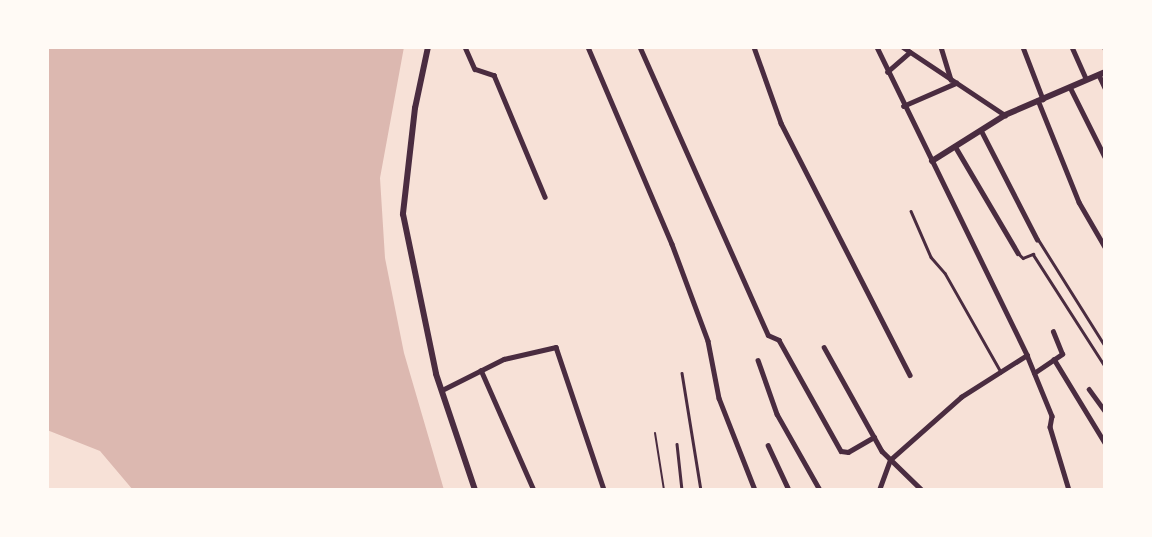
<!DOCTYPE html>
<html>
<head>
<meta charset="utf-8">
<style>
  body { margin:0 }
  #map { position:relative; width:1152px; height:537px; overflow:hidden; background:#f7e1d7; font-family:"PT Sans Narrow",sans-serif }
  div>[style] { position:absolute }
  .water>* { inset:0; background:#dcb8b0 }
  .path>* { height:2px; margin:-1px; padding:0 1px; transform-origin:1px; border-radius:1px; background:#4a2c40 }
  .service>* { height:2.5px; margin:-1.25px; padding:0 1.25px; transform-origin:1.25px; border-radius:1.25px; background:#4a2c40 }
  .minor>* { height:4.5px; margin:-2.25px; padding:0 2.25px; transform-origin:2.25px; border-radius:2.25px; background:#4a2c40 }
  .tertiary>* { height:6px; margin:-3px; padding:0 3px; transform-origin:3px; border-radius:3px; background:#4a2c40 }
  span { translate:-50% -50%; white-space:nowrap; text-align:center; line-height:1.15; -webkit-text-stroke:7px #fffaf5; paint-order:stroke }
  .frame { position:absolute; inset:0; border:49px solid #fffaf5; pointer-events:none }
</style>
</head>
<body>
<div id="map">
  <div class="water">
    <i style="clip-path:polygon(47px 47px,404px 47px,380px 178px,385px 258px,404px 353px,444px 490px,133px 490px,100px 451px,47px 430px)"></i>
  </div>
  <div class="path">
    <i style="left:655px;top:433px;width:58px;rotate:81deg"></i>
  </div>
  <div class="service">
    <i style="left:911px;top:211px;width:50px;rotate:66.5deg"></i>
    <i style="left:931px;top:257px;width:21px;rotate:49deg"></i>
    <i style="left:945px;top:273px;width:114px;rotate:60.5deg"></i>
    <i style="left:1038px;top:239px;width:126px;rotate:57.9deg"></i>
    <i style="left:1018px;top:253px;width:7px;rotate:45deg"></i>
    <i style="left:1023px;top:258px;width:11px;rotate:-22deg"></i>
    <i style="left:1033px;top:254px;width:133px;rotate:57.3deg"></i>
    <i style="left:682px;top:373px;width:119px;rotate:80.8deg"></i>
    <i style="left:677px;top:444px;width:46px;rotate:83.8deg"></i>
  </div>
  <div class="minor">
    <i style="left:465px;top:47px;width:24px;rotate:66deg"></i>
    <i style="left:475px;top:69px;width:20px;rotate:18deg"></i>
    <i style="left:494px;top:75px;width:132px;rotate:67.3deg"></i>
    <i style="left:588px;top:47px;width:214px;rotate:66.9deg"></i>
    <i style="left:672px;top:244px;width:103px;rotate:69.6deg"></i>
    <i style="left:708px;top:341px;width:58px;rotate:79.1deg"></i>
    <i style="left:719px;top:398px;width:99px;rotate:68.6deg"></i>
    <i style="left:640px;top:47px;width:315px;rotate:66deg"></i>
    <i style="left:768px;top:335px;width:12px;rotate:24deg"></i>
    <i style="left:779px;top:340px;width:127px;rotate:60.8deg"></i>
    <i style="left:841px;top:451px;width:7px;rotate:8deg"></i>
    <i style="left:848px;top:452px;width:30px;rotate:-30deg"></i>
    <i style="left:754px;top:47px;width:81px;rotate:70.4deg"></i>
    <i style="left:781px;top:123px;width:283px;rotate:62.9deg"></i>
    <i style="left:877px;top:47px;width:343px;rotate:64deg"></i>
    <i style="left:1027px;top:355px;width:66px;rotate:67.7deg"></i>
    <i style="left:1052px;top:416px;width:11px;rotate:100deg"></i>
    <i style="left:1050px;top:427px;width:66px;rotate:73.2deg"></i>
    <i style="left:903px;top:47px;width:123px;rotate:33.7deg"></i>
    <i style="left:941px;top:47px;width:34px;rotate:73deg"></i>
    <i style="left:1023px;top:47px;width:56px;rotate:69deg"></i>
    <i style="left:1072px;top:47px;width:35px;rotate:66deg"></i>
    <i style="left:1105px;top:47px;width:1px;rotate:90deg"></i>
    <i style="left:887px;top:72px;width:30px;rotate:-41deg"></i>
    <i style="left:1099px;top:75px;width:14px;rotate:65deg"></i>
    <i style="left:1070px;top:87px;width:78px;rotate:63.4deg"></i>
    <i style="left:1038px;top:100px;width:110px;rotate:68.1deg"></i>
    <i style="left:1079px;top:202px;width:52px;rotate:60deg"></i>
    <i style="left:903px;top:106px;width:58px;rotate:-23.5deg"></i>
    <i style="left:981px;top:130px;width:123px;rotate:62.8deg"></i>
    <i style="left:955px;top:146px;width:124px;rotate:59.5deg"></i>
    <i style="left:824px;top:347px;width:119px;rotate:60.9deg"></i>
    <i style="left:882px;top:451px;width:56px;rotate:44.3deg"></i>
    <i style="left:1054px;top:359px;width:98px;rotate:58.7deg"></i>
    <i style="left:758px;top:360px;width:57px;rotate:70.6deg"></i>
    <i style="left:777px;top:414px;width:87px;rotate:60.5deg"></i>
    <i style="left:481px;top:370px;width:131px;rotate:66.2deg"></i>
    <i style="left:1034px;top:373px;width:34px;rotate:-34deg"></i>
    <i style="left:1062px;top:354px;width:24px;rotate:-112deg"></i>
    <i style="left:1089px;top:389px;width:27px;rotate:54deg"></i>
    <i style="left:442px;top:390px;width:69px;rotate:-26.6deg"></i>
    <i style="left:504px;top:359px;width:53px;rotate:-13deg"></i>
    <i style="left:556px;top:347px;width:151px;rotate:71.4deg"></i>
    <i style="left:768px;top:445px;width:50px;rotate:65deg"></i>
    <i style="left:879px;top:490px;width:32px;rotate:-70deg"></i>
    <i style="left:890px;top:460px;width:95px;rotate:-41.6deg"></i>
    <i style="left:961px;top:397px;width:78px;rotate:-32.5deg"></i>
  </div>
  <div class="tertiary">
    <i style="left:428px;top:47px;width:62px;rotate:102deg"></i>
    <i style="left:415px;top:108px;width:107px;rotate:96.5deg"></i>
    <i style="left:403px;top:214px;width:163px;rotate:78.3deg"></i>
    <i style="left:436px;top:374px;width:122px;rotate:71.4deg"></i>
    <i style="left:932px;top:161px;width:86px;rotate:-32.2deg"></i>
    <i style="left:1005px;top:115px;width:109px;rotate:-23.3deg"></i>
  </div>
  <div class="frame"></div>
</div>
</body>
</html>
